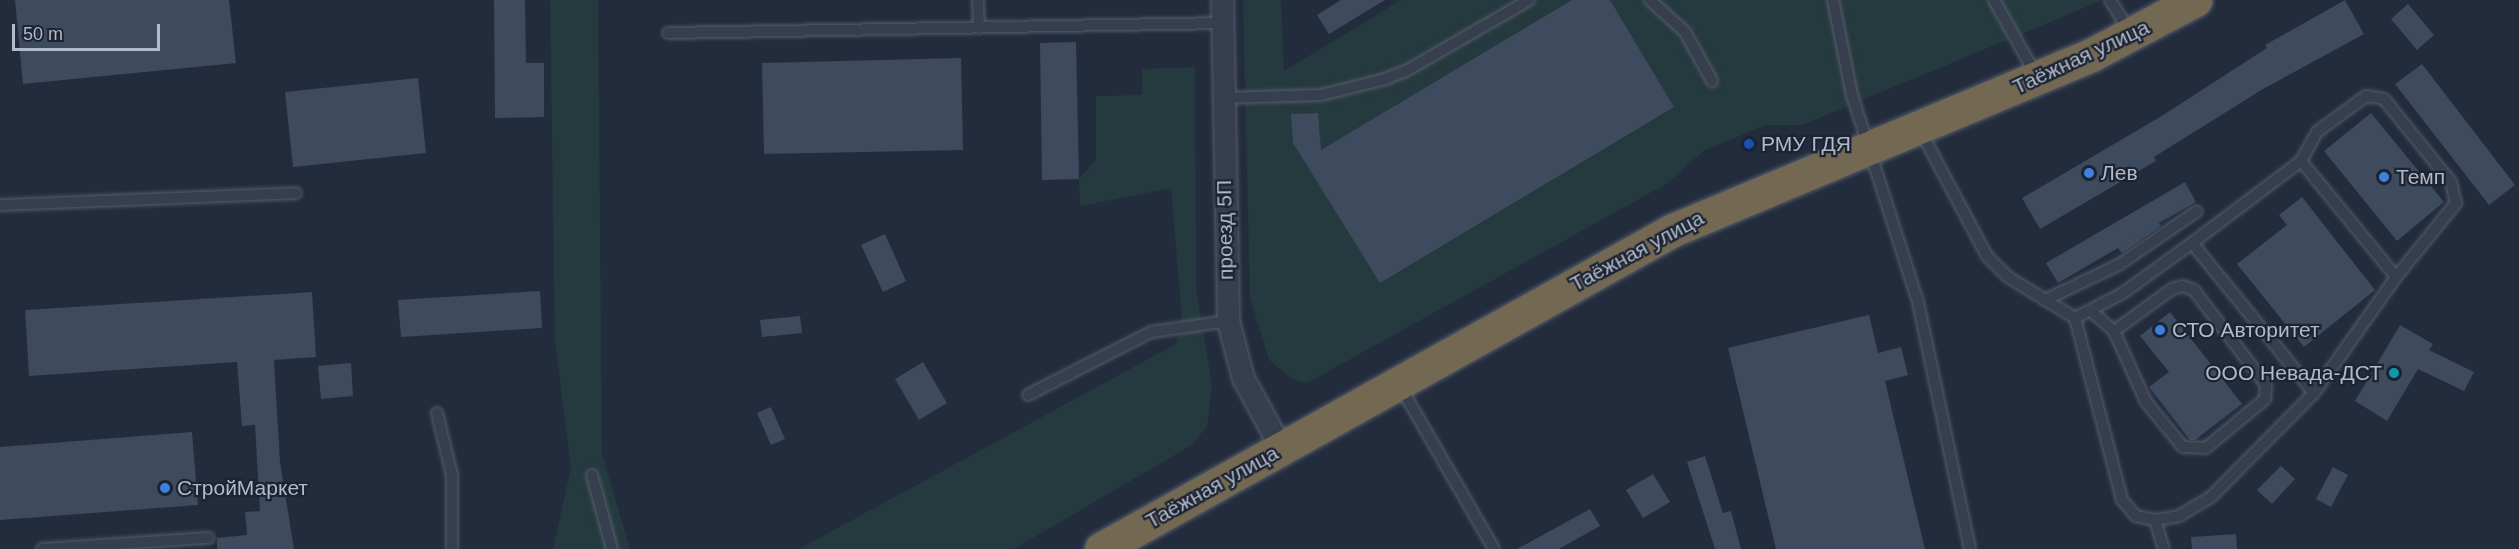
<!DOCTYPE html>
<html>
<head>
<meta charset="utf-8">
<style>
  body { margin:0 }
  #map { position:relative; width:2519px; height:549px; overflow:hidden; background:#232c3d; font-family:Helvetica,sans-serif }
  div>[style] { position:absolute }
  .green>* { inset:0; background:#253a3e }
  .building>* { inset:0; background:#3e4a5d }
  .roads { filter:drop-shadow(0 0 2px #555c6b) drop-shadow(0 0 2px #555c6b) }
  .lane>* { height:10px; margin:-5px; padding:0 5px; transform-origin:5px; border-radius:5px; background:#373e4d }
  .street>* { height:21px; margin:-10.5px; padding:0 10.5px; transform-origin:10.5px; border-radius:10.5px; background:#373e4d }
  .highway>* { height:33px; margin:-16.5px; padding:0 16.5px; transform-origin:16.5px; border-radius:16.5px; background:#736953 }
  .dots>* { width:16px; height:16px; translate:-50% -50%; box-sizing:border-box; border:3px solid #1c2332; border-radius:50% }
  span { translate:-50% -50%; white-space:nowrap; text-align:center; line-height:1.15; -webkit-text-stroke:4.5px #1c2332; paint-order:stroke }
  .street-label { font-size:21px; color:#b2b9c9 }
  .poi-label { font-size:21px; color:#b2b9c9 }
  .left { translate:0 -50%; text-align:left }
  .right { translate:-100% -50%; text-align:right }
  .scale { position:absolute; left:12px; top:24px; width:148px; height:27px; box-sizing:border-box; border:3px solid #b2b9c9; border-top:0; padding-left:8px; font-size:18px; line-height:21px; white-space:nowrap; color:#b2b9c9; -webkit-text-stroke:4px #1c2332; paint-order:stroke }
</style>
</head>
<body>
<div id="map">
  <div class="green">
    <i style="clip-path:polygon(550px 0,598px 0,602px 454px,630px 549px,553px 549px,571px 468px,555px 342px)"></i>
    <i style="clip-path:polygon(1243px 0,1281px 0,1284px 71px,1401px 0,2103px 0,1802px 125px,1766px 125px,1703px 151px,1668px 183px,1307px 383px,1292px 379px,1269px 360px,1250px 297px)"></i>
    <i style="clip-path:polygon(1195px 67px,1196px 289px,1212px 384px,1207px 427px,1190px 446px,1014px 549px,799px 549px,1176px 344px,1182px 319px,1171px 188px,1080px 206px,1079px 179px,1096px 160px,1096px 96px,1142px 95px,1142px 69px)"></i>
  </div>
  <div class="building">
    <i style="clip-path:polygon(15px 0,229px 0,236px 63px,23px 84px)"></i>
    <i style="clip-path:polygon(494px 0,525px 0,526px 63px,544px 63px,544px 117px,495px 118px)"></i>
    <i style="clip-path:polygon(1341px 0,1385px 0,1329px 34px,1317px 15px)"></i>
    <i style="clip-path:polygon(1572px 0,1610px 0,1674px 107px,1380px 283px,1293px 143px,1291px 114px,1318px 113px,1321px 150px)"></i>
    <i style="clip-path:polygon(2345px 0,2364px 34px,2263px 89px,2154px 157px,2156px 161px,2040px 229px,2022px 198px,2160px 117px,2267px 48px,2265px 45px)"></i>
    <i style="clip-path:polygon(2408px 4px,2434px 35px,2417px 50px,2391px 19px)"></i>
    <i style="clip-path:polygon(1076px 42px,1079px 179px,1042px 180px,1040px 43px)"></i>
    <i style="clip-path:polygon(961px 58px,963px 150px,764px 154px,762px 63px)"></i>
    <i style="clip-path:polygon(2422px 64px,2515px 185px,2489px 205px,2395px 84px)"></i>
    <i style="clip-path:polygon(418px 78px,426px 153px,293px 167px,285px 92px)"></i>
    <i style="clip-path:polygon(2371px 113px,2444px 202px,2397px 241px,2324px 151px)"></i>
    <i style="clip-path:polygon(2185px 182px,2196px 202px,2159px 223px,2161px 226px,2131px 247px,2122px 253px,2118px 248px,2058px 283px,2046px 263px)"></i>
    <i style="clip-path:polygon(2302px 197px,2375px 290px,2304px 347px,2237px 264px,2287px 225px,2279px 215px)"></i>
    <i style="clip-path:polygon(885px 234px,906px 281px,883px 292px,861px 245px)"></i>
    <i style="clip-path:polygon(540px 291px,542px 328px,401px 337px,398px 300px)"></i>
    <i style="clip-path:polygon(312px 292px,316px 357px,274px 360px,280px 462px,294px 549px,217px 549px,217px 538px,247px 535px,245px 512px,260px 511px,255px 425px,242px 426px,237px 362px,29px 376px,25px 310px)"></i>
    <i style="clip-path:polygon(2170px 312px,2242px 404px,2195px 440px,2190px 440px,2149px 387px,2169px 372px,2140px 336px)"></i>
    <i style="clip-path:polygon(1869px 315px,1878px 353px,1901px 347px,1908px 375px,1885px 381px,1925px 549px,1776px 549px,1728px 348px)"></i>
    <i style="clip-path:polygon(800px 316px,802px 333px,762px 337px,760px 320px)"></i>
    <i style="clip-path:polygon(2400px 325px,2433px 344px,2429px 350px,2474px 372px,2464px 391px,2418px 369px,2387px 421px,2355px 401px)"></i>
    <i style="clip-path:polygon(923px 362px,947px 403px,919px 420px,895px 379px)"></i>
    <i style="clip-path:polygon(351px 363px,353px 396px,321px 399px,318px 366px)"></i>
    <i style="clip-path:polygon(771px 407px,785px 439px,771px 445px,757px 413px)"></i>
    <i style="clip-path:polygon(192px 432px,198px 505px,0 520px,0 447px)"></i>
    <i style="clip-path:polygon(1705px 456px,1723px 513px,1731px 511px,1741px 549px,1715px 549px,1687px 462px)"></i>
    <i style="clip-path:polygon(2281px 466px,2295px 479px,2272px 504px,2257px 490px)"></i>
    <i style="clip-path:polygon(2333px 467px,2348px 475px,2331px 507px,2316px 499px)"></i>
    <i style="clip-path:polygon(1653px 474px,1670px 502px,1643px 518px,1626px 490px)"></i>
    <i style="clip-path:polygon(1590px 509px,1600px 526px,1559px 549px,1517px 549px)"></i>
    <i style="clip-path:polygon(2236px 534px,2237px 549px,2192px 549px,2191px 537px)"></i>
  </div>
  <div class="roads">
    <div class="lane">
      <i style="left:978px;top:0;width:28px;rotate:88deg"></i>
      <i style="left:1650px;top:0;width:47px;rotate:42.4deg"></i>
      <i style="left:1685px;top:32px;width:56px;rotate:61.1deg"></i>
      <i style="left:1833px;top:0;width:97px;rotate:78.7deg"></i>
      <i style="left:1852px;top:95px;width:217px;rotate:72.3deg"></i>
      <i style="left:1918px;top:302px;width:252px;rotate:78.1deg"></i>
      <i style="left:1994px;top:0;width:84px;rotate:60.7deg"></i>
      <i style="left:2110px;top:0;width:38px;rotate:58deg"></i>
      <i style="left:668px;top:33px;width:554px;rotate:-1.03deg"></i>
      <i style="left:1223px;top:98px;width:98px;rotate:-1.8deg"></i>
      <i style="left:1321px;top:95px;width:66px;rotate:-14deg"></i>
      <i style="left:1385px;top:79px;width:22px;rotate:-21deg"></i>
      <i style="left:1406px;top:71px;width:142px;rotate:-30deg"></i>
      <i style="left:1920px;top:130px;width:143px;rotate:62deg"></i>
      <i style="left:1987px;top:256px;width:30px;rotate:45deg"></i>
      <i style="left:2008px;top:277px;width:79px;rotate:31.5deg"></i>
      <i style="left:2075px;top:318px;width:188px;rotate:75.5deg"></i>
      <i style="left:2122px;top:500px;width:21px;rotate:49deg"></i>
      <i style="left:2136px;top:516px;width:19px;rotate:12deg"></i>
      <i style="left:2155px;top:520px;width:24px;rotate:-9deg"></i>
      <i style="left:2179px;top:516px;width:37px;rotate:-31deg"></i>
      <i style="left:2211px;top:497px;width:146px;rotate:-45.3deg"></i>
      <i style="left:2314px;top:393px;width:142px;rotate:-54.7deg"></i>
      <i style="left:2396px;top:277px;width:150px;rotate:-129.3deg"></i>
      <i style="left:2301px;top:161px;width:136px;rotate:143deg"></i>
      <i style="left:2301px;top:161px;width:33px;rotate:-61deg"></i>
      <i style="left:2317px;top:132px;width:61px;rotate:-36.3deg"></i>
      <i style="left:2366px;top:96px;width:18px;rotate:9deg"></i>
      <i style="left:2384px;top:99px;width:107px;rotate:51.1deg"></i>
      <i style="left:2451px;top:182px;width:22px;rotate:77deg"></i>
      <i style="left:2456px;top:203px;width:95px;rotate:129deg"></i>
      <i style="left:0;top:205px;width:296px;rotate:-2.3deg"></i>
      <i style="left:2045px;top:300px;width:83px;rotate:-25.6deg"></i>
      <i style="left:2120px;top:264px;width:93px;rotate:-34.5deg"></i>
      <i style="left:2092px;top:312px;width:29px;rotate:41deg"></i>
      <i style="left:2114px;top:331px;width:78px;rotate:65.7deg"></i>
      <i style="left:2146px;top:402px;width:58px;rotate:50.6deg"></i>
      <i style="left:2183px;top:447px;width:23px;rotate:2deg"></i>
      <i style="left:2206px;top:448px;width:77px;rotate:-39.7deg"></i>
      <i style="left:2265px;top:399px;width:14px;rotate:-86deg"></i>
      <i style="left:2266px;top:385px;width:119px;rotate:-127.2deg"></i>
      <i style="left:2194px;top:290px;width:12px;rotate:-160deg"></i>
      <i style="left:2183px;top:286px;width:11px;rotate:165deg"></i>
      <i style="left:2172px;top:289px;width:72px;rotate:144.1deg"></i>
      <i style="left:2075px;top:318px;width:54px;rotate:-27.5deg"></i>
      <i style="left:2123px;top:293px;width:85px;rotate:-35.9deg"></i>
      <i style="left:2192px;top:243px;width:193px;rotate:50.9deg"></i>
      <i style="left:1400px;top:386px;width:188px;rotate:60deg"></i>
      <i style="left:1028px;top:395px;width:138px;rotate:-27.1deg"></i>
      <i style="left:1151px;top:332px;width:78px;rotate:-8.1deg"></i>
      <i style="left:437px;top:413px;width:64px;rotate:76.4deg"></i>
      <i style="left:452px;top:475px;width:74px;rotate:90deg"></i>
      <i style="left:592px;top:475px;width:77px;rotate:74.9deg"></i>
      <i style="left:2155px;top:520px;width:30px;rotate:73deg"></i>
      <i style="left:42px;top:549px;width:167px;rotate:-3.8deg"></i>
    </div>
    <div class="street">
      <i style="left:1222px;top:0;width:321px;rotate:88.9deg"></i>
      <i style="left:1228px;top:321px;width:59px;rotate:75.3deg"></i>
      <i style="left:1243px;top:378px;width:80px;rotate:61.5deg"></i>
    </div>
    <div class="highway">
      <i style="left:1101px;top:549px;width:655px;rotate:-29.15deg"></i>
      <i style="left:1673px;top:230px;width:453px;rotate:-22.7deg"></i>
      <i style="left:2091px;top:55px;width:118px;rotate:-27.9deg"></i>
    </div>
  </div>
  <div class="dots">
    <i style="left:1749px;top:144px;background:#1a4fb4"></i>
    <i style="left:2089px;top:173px;background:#3f7fe0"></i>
    <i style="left:2384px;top:177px;background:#3f7fe0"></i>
    <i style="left:2160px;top:330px;background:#3f7fe0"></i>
    <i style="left:2394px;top:373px;background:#0f9aa8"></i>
    <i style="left:165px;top:488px;background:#3f7fe0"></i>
  </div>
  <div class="street-label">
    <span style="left:2081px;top:57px;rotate:-25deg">Таёжная улица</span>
    <span style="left:1225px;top:230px;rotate:-91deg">проезд 5П</span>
    <span style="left:1637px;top:251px;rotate:-28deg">Таёжная улица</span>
    <span style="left:1212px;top:487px;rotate:-29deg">Таёжная улица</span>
  </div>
  <div class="poi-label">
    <span class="left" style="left:1761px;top:144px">РМУ ГДЯ</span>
    <span class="left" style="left:2101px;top:173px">Лев</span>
    <span class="left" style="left:2396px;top:177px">Темп</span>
    <span class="left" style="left:2172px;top:330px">СТО Авторитет</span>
    <span class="right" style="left:2382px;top:373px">ООО Невада-ДСТ</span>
    <span class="left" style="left:177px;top:488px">СтройМаркет</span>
  </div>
  <div class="scale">50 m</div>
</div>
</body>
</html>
